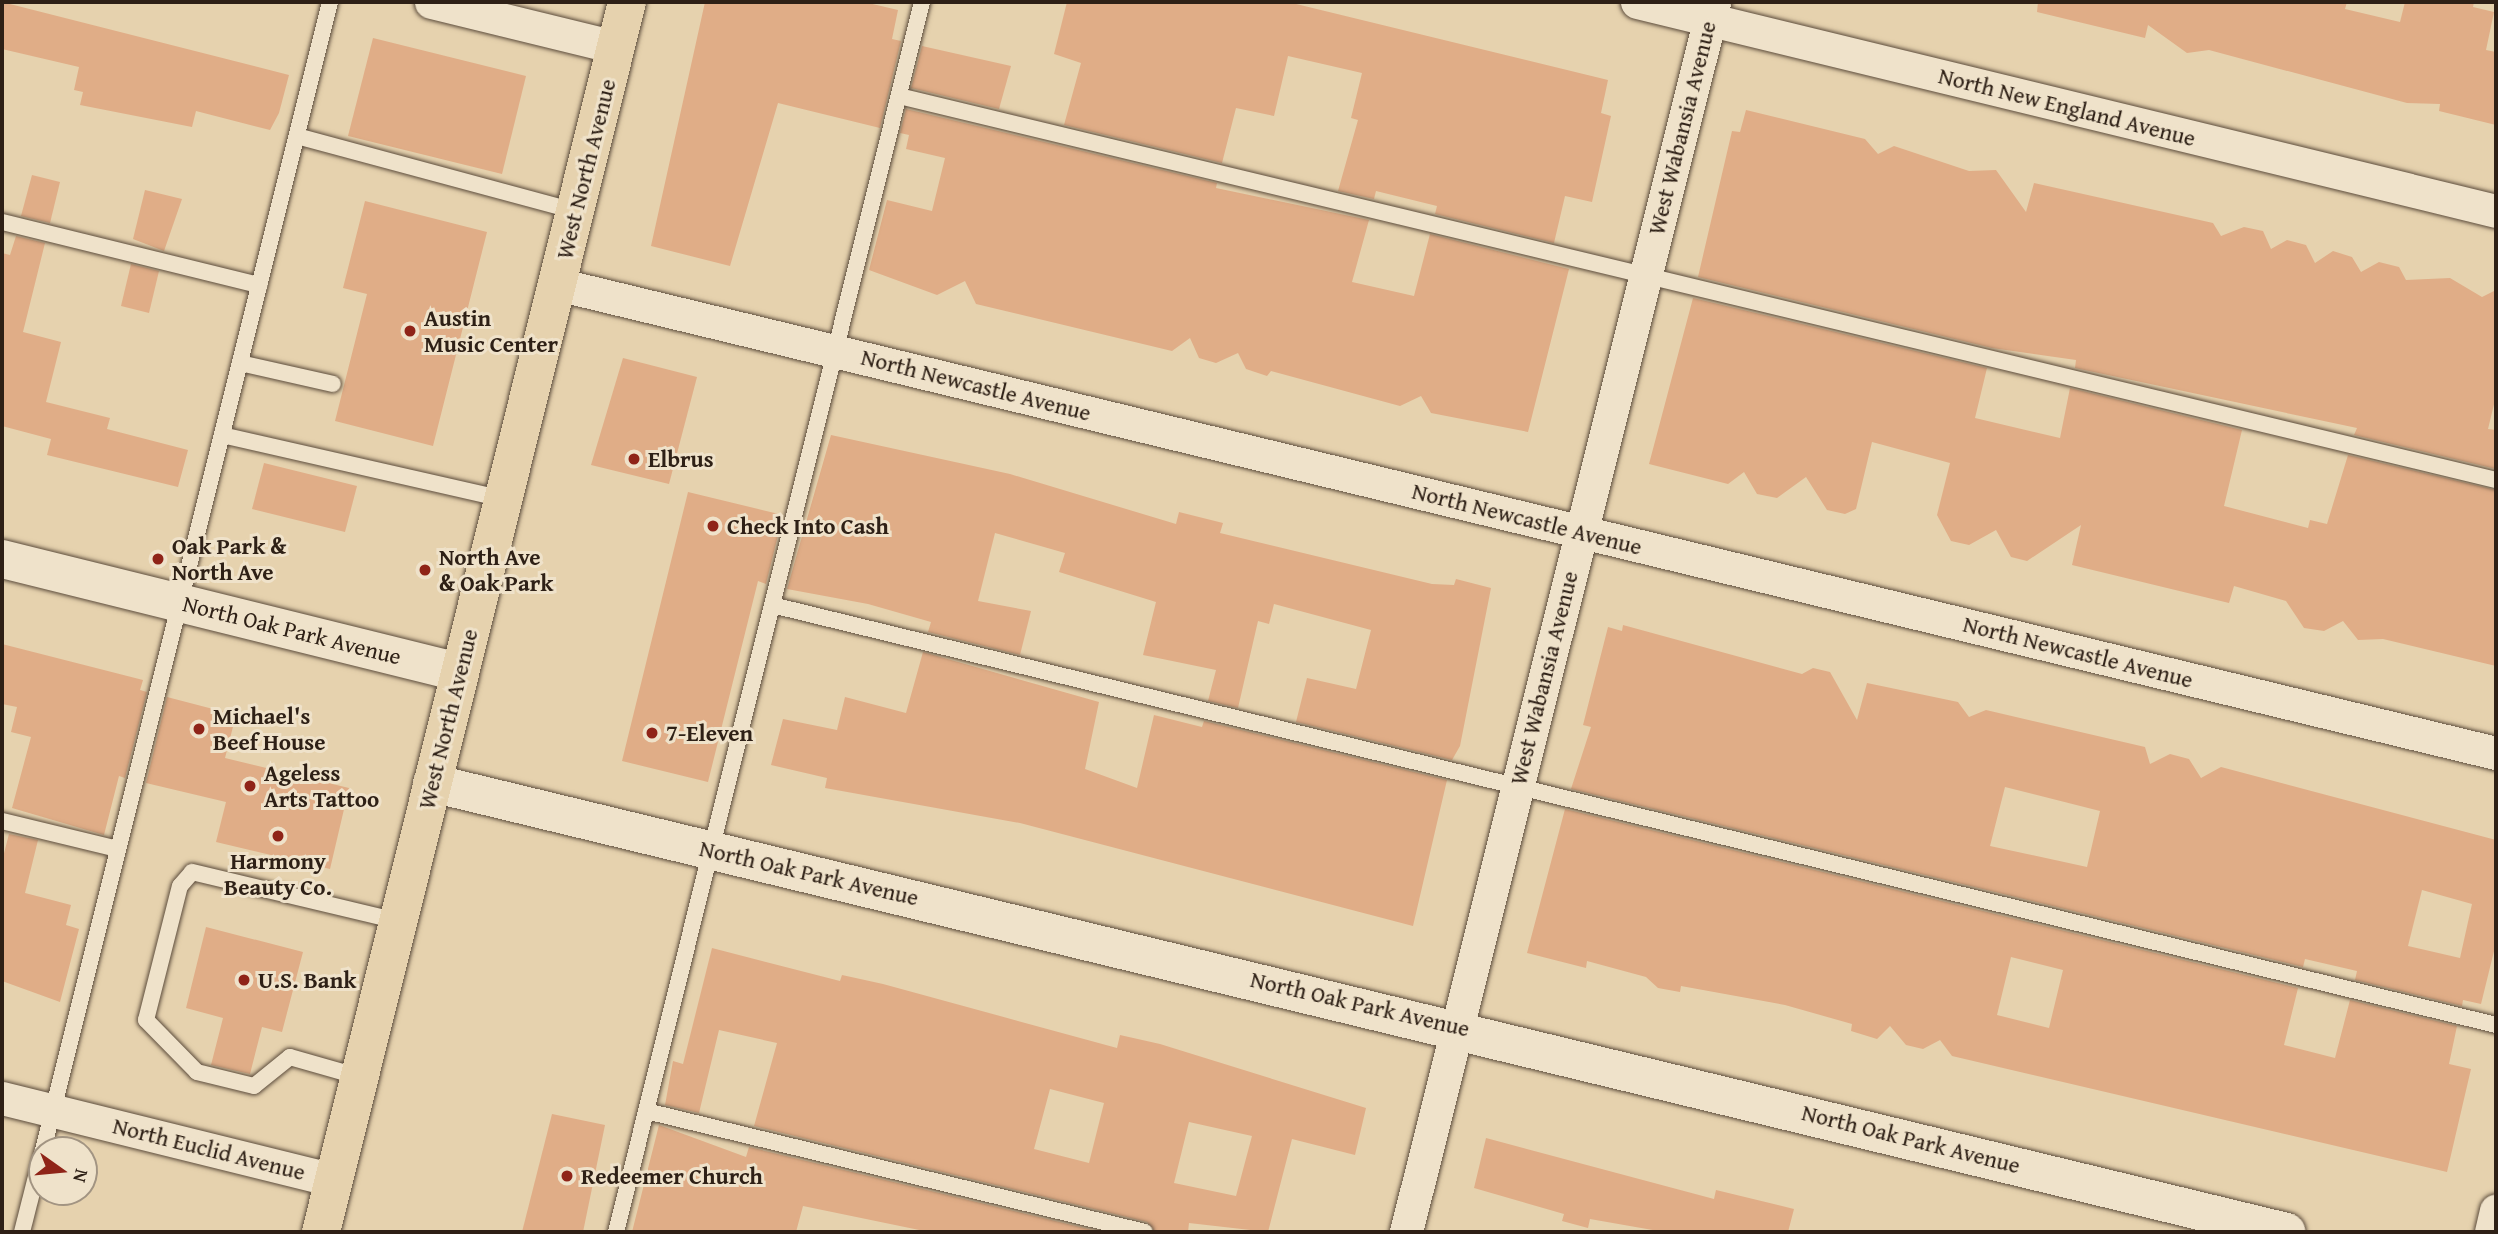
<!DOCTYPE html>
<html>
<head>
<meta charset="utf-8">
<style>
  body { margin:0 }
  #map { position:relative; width:2498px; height:1234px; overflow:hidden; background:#e6d2ae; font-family:"Gentium Book Plus",serif }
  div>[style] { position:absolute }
  .building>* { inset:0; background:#e0ad87 }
  .roads { filter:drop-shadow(0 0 2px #5c4c3c) drop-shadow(0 0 2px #5c4c3c) }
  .lane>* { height:16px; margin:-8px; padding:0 8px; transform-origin:8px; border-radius:8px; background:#efe2ca }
  .street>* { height:33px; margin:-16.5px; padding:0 16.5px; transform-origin:16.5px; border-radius:16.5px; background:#efe2ca }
  .secondary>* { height:38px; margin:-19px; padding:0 19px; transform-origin:19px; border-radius:19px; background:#efe2ca }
  .primary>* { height:38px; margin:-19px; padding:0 19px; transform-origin:19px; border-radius:19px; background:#e6d2ae }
  .dots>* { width:19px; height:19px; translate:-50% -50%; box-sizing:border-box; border:4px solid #efe2ca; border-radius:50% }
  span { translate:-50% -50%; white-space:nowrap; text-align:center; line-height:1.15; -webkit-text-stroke:6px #efe2ca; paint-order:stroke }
  .street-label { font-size:23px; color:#2e2016 }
  .poi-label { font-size:23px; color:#2e2016; font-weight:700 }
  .left { translate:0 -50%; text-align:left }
  .frame { position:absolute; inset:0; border:4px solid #2e2016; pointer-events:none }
  .north { position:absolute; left:28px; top:1136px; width:70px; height:70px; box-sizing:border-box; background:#efe2ca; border:2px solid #a29482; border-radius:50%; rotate:105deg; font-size:19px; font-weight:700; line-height:28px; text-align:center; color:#2e2016 }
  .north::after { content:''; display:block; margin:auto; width:24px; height:32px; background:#8f2418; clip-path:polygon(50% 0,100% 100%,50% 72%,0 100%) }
</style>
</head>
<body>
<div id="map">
  <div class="building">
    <i style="clip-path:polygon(2px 2px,289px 75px,279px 113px,270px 130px,196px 111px,192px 127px,80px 105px,83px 92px,74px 90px,79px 67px,2px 49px)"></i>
    <i style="clip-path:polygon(705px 2px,864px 2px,898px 10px,892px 39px,901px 41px,880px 128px,778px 103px,730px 266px,651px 246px)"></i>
    <i style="clip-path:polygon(1067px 2px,1288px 2px,1608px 80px,1601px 113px,1611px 116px,1592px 202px,1565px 196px,1554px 243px,1435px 214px,1437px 206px,1376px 191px,1374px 199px,1338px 191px,1358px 120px,1351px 118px,1362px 73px,1288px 56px,1274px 116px,1236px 108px,1222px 163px,1064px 125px,1081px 63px,1054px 54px)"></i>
    <i style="clip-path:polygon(2038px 2px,2347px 2px,2345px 9px,2400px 22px,2405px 2px,2474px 2px,2473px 7px,2494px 12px,2486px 50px,2496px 52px,2496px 125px,2439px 111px,2440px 104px,2407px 103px,2209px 50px,2187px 53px,2148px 25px,2145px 38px,2037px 12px)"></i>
    <i style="clip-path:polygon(373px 38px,526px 76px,502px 174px,348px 136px)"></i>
    <i style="clip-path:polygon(922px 46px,1011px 66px,999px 109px,911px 88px)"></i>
    <i style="clip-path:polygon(906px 109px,1217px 183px,1216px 188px,1369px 220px,1352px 282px,1414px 296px,1430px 234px,1569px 269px,1528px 432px,1431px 413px,1421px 396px,1400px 406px,1271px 371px,1267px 376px,1246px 369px,1238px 353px,1216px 363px,1199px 358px,1190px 338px,1172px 351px,976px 304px,965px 281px,937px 295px,869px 270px,887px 200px,932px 211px,945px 158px,906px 149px,909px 135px,900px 133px)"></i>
    <i style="clip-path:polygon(1746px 110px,1865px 139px,1878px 154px,1894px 146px,1969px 171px,1996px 170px,2026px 212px,2034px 183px,2213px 223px,2221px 236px,2244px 227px,2263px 231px,2271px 249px,2287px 240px,2306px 245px,2315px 263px,2333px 251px,2352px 257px,2361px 272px,2379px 262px,2399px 267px,2406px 280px,2450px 278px,2482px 297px,2496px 290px,2496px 396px,2488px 429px,2496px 430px,2496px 469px,2354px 435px,2357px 428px,2075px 368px,2076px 360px,1992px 348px,1698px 277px,1732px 131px,1740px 132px)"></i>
    <i style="clip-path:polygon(32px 175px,60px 182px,50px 223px,21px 216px)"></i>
    <i style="clip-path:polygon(145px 190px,182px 199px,164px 251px,133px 239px)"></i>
    <i style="clip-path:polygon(365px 201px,487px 232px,433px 446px,335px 421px,367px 294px,343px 288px)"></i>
    <i style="clip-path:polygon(16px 236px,45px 243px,23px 332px,61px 342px,46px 402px,110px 418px,107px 429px,188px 450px,178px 487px,47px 455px,51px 439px,2px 426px,2px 253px,10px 255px)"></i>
    <i style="clip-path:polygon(131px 264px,159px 271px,149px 313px,121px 306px)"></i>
    <i style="clip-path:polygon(1693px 298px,1987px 368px,1975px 418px,2060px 438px,2070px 388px,2242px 430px,2224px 506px,2308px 528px,2310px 520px,2327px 524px,2348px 455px,2496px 490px,2496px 666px,2383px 639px,2358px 640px,2343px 621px,2324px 631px,2304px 628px,2286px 601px,2234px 586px,2229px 603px,2072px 565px,2081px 525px,2027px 561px,2011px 557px,1996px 530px,1969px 545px,1951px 541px,1937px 515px,1950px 463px,1872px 442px,1856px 509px,1845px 514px,1827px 510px,1806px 477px,1777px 498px,1757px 494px,1744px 472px,1728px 484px,1649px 464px)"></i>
    <i style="clip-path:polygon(623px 358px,697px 377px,669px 484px,591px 465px)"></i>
    <i style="clip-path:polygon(831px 435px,1010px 474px,1176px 524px,1179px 512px,1223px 523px,1220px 533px,1432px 584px,1454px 585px,1456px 579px,1491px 588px,1460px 746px,1452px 760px,1296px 722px,1307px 678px,1356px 689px,1371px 630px,1274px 604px,1269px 624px,1258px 621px,1238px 708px,1208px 701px,1216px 670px,1143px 655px,1156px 602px,1059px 572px,1065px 553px,995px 533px,978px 601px,1031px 611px,1020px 655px,928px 632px,931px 622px,868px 604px,787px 589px)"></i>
    <i style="clip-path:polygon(264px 463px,357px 486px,345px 532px,252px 509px)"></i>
    <i style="clip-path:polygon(688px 492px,783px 515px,766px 584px,758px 581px,708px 782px,622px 761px)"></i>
    <i style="clip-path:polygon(evenodd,1623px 625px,1802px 674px,1813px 668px,1830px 672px,1857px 720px,1867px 683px,1958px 702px,1969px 717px,1986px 710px,2145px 747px,2150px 764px,2170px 754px,2189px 759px,2201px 778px,2221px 767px,2496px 840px,2496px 943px,2481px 1004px,2463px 1000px,2462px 1006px,2355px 980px,2357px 971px,2305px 959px,2303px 967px,1571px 789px,1591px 727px,1583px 725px,1608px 627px,1622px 631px,1623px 625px,2005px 787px,2100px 811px,2087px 867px,1990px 846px,2005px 787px,1623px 625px,2422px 890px,2472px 904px,2460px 958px,2408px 946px,2422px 890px)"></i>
    <i style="clip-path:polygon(2px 644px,143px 680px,140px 690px,147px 692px,125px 778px,119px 776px,104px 835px,12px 808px,31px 737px,11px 732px,17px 707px,2px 704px)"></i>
    <i style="clip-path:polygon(923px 652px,1099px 702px,1085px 769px,1137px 788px,1154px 715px,1202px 727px,1204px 721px,1447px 780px,1413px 926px,1020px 823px,825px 788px,827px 778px,771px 765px,783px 719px,837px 730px,845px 697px,906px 713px)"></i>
    <i style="clip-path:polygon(167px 697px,236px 715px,225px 758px,349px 788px,330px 869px,216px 842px,226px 802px,146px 783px)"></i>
    <i style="clip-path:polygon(evenodd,1565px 809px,2298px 988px,2284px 1045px,2335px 1058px,2350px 1000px,2457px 1026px,2449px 1064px,2471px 1069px,2447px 1172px,1952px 1056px,1940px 1040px,1923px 1049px,1906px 1045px,1890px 1026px,1877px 1039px,1851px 1031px,1852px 1024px,1785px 1005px,1681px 986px,1680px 992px,1658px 988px,1646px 977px,1587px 961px,1586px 968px,1527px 953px,1565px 809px,2011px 957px,2063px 970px,2049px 1028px,1997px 1015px,2011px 957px)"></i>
    <i style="clip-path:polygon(9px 834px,38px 840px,25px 893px,71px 905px,66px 925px,79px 929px,60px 1002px,2px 981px,2px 861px)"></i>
    <i style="clip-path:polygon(206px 927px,303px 952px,282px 1032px,262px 1027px,250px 1074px,211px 1065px,223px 1018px,186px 1008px)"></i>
    <i style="clip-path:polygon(evenodd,712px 948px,840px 981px,842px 975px,883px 984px,1117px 1048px,1120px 1035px,1160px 1044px,1366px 1108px,1355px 1155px,1292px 1139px,1268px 1232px,1189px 1223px,1188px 1232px,1155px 1232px,1147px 1222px,754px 1126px,777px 1043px,719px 1030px,699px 1113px,665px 1105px,673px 1061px,683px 1064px,712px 948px,1050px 1089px,1104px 1103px,1089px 1163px,1034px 1149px,1050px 1089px,712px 948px,1189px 1122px,1252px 1136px,1236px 1196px,1174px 1183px,1189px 1122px)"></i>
    <i style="clip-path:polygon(552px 1114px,605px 1125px,583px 1232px,522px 1232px)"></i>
    <i style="clip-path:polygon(659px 1125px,746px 1157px,749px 1147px,1101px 1232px,929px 1232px,803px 1206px,796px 1232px,632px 1232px)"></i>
    <i style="clip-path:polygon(1486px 1138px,1714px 1199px,1716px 1190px,1794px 1209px,1788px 1232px,1664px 1232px,1590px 1219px,1588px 1228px,1562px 1221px,1564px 1214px,1474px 1188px)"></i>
  </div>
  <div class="roads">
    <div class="lane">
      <i style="left:899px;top:96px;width:1643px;rotate:13.52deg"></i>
      <i style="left:297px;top:136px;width:288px;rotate:15.1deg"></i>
      <i style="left:2px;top:222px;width:265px;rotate:13.8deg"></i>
      <i style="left:240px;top:363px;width:95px;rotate:12.7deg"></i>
      <i style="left:222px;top:435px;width:288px;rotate:12.8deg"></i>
      <i style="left:772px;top:605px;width:1774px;rotate:13.69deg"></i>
      <i style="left:2px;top:821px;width:119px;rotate:13.6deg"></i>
      <i style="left:360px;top:1077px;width:73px;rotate:-164.1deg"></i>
      <i style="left:290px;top:1057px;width:46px;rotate:141.1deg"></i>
      <i style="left:254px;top:1086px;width:59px;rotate:-166.2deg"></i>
      <i style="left:197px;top:1072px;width:73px;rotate:-134.4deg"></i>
      <i style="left:146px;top:1020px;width:138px;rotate:-75.8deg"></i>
      <i style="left:180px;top:886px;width:18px;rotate:-49deg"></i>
      <i style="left:192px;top:872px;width:212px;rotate:13.4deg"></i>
      <i style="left:646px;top:1111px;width:513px;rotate:13.63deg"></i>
      <i style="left:43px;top:1150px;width:1183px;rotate:-75.96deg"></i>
      <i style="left:22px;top:1232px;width:81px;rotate:-75.8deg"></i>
      <i style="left:616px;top:1232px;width:1267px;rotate:-76.03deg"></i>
    </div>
    <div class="street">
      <i style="left:431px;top:2px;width:190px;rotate:13.7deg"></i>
      <i style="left:1637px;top:2px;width:884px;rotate:13.67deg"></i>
      <i style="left:557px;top:284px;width:1995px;rotate:13.6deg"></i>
      <i style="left:2px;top:1098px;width:342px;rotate:13.9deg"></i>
      <i style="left:1406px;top:1232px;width:1268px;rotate:-75.94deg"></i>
      <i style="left:2491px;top:1232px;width:22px;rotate:-77deg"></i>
    </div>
    <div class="secondary">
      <i style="left:2px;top:559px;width:471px;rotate:13.9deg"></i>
      <i style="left:432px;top:783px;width:1908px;rotate:13.61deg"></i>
    </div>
    <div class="primary">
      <i style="left:321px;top:1232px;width:1267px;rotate:-76.03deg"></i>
    </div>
  </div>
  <div class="dots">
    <i style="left:410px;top:331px;background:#8f2418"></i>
    <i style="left:634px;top:459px;background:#8f2418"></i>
    <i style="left:713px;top:526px;background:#8f2418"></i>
    <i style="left:158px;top:559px;background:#8f2418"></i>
    <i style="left:425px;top:570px;background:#8f2418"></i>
    <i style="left:199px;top:729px;background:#8f2418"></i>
    <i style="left:652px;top:733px;background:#8f2418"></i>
    <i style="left:250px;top:786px;background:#8f2418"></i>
    <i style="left:278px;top:836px;background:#8f2418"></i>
    <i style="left:244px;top:980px;background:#8f2418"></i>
    <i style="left:567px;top:1176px;background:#8f2418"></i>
  </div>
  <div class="street-label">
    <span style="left:2067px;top:107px;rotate:14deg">North New England Avenue</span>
    <span style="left:1682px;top:128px;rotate:-76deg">West Wabansia Avenue</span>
    <span style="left:586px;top:169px;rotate:-76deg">West North Avenue</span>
    <span style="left:976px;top:385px;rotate:14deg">North Newcastle Avenue</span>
    <span style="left:1527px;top:519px;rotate:14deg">North Newcastle Avenue</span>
    <span style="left:292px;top:630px;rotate:14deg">North Oak Park Avenue</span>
    <span style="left:2078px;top:652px;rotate:14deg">North Newcastle Avenue</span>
    <span style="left:1544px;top:678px;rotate:-76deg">West Wabansia Avenue</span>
    <span style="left:448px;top:719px;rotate:-76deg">West North Avenue</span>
    <span style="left:809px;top:873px;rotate:13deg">North Oak Park Avenue</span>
    <span style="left:1360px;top:1004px;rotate:13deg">North Oak Park Avenue</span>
    <span style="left:1911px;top:1139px;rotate:14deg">North Oak Park Avenue</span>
    <span style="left:209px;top:1149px;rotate:14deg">North Euclid Avenue</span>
  </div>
  <div class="poi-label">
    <span class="left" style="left:424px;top:331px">Austin<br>Music Center</span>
    <span class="left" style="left:648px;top:459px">Elbrus</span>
    <span class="left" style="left:727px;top:526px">Check Into Cash</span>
    <span class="left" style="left:172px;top:559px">Oak Park &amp;<br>North Ave</span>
    <span class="left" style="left:439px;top:570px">North Ave<br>&amp; Oak Park</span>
    <span class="left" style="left:213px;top:729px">Michael's<br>Beef House</span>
    <span class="left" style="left:666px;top:733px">7-Eleven</span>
    <span class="left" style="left:264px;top:786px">Ageless<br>Arts Tattoo</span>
    <span style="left:278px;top:874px">Harmony<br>Beauty Co.</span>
    <span class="left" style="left:258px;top:980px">U.S. Bank</span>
    <span class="left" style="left:581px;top:1176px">Redeemer Church</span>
  </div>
  <div class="frame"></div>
  <div class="north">N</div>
</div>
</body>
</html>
